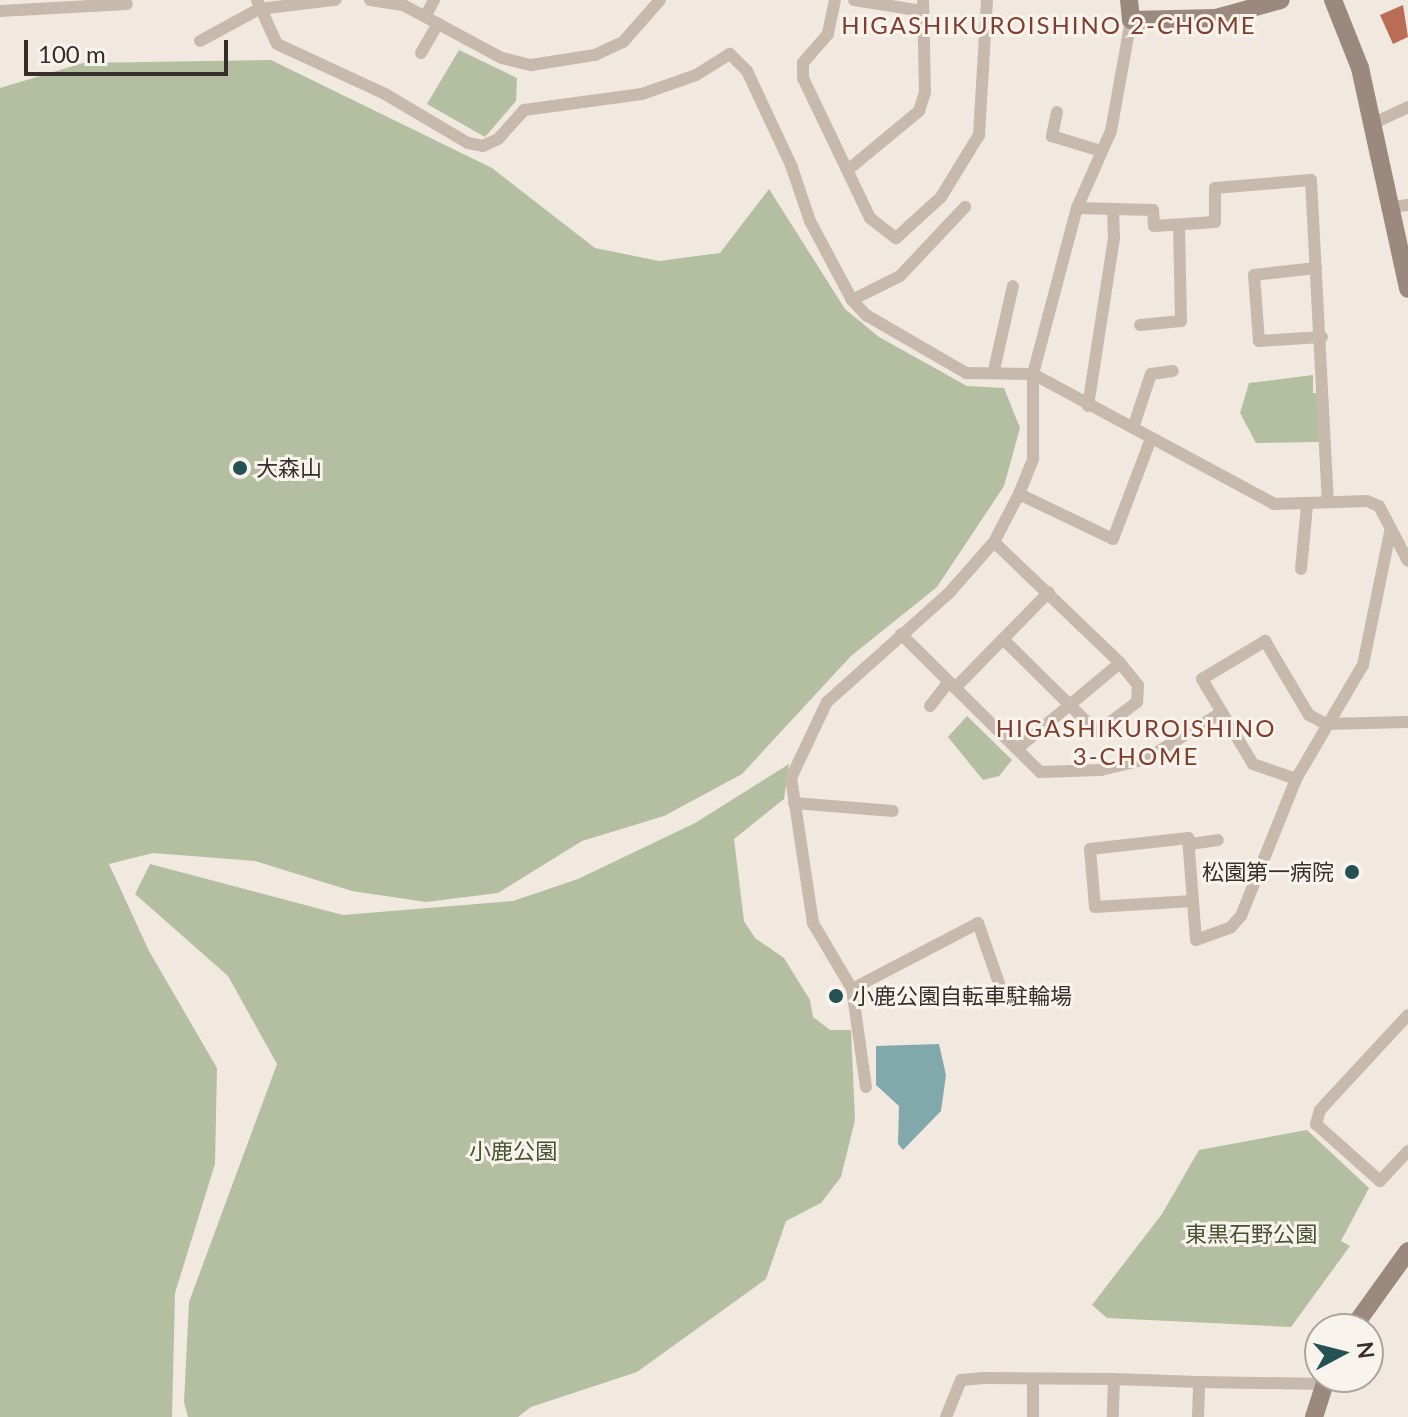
<!DOCTYPE html>
<html>
<head>
<meta charset="utf-8">
<style>
  body { margin:0 }
  #map { position:relative; width:1408px; height:1417px; overflow:hidden; background:#f1e9e0; font-family:Lato,"Noto Sans JP",sans-serif }
  div>[style] { position:absolute }
  .green>* { inset:0; background:#b4bea1 }
  .water>* { inset:0; background:#81a9ab }
  .building>* { inset:0; background:#ba6d54 }
  .street>* { height:12px; margin:-6px; padding:0 6px; transform-origin:6px; border-radius:6px; background:#c8b9ad }
  .secondary>* { height:18px; margin:-9px; padding:0 9px; transform-origin:9px; border-radius:9px; background:#9b897e }
  .dots>* { width:22px; height:22px; translate:-50% -50%; box-sizing:border-box; border:4px solid #f8f3ec; border-radius:50% }
  span { translate:-50% -50%; white-space:nowrap; text-align:center; line-height:1.15; -webkit-text-stroke:6px #f8f3ec; paint-order:stroke }
  .poi-label { font-size:22px; color:#372e2b }
  .left { translate:0 -50%; text-align:left }
  .right { translate:-100% -50%; text-align:right }
  .park-label { font-size:22px; color:#465331 }
  .neighbourhood-label { font-size:24px; color:#7e3f2c; letter-spacing:2px }
  .north { position:absolute; left:1304px; top:1313px; width:80px; height:80px; box-sizing:border-box; background:#f8f3ec; border:2px solid #aba49f; border-radius:50%; rotate:83deg; font-size:22px; font-weight:700; line-height:32px; text-align:center; color:#372e2b }
  .north::after { content:''; display:block; margin:auto; width:28px; height:36px; background:#245154; clip-path:polygon(50% 0,100% 100%,50% 72%,0 100%) }
  .scale { position:absolute; left:24px; top:40px; width:204px; height:36px; box-sizing:border-box; border:4px solid #372e2b; border-top:0; padding-left:10px; font-size:24px; line-height:28px; white-space:nowrap; color:#372e2b; -webkit-text-stroke:6px #f8f3ec; paint-order:stroke }
</style>
</head>
<body>
<div id="map">
  <div class="green">
    <i style="clip-path:polygon(459px 50px,517px 78px,516px 101px,485px 137px,427px 104px)"></i>
    <i style="clip-path:polygon(271px 60px,492px 168px,595px 248px,659px 261px,720px 253px,769px 189px,845px 309px,879px 337px,967px 386px,1004px 388px,1020px 428px,1004px 486px,937px 587px,851px 656px,742px 774px,664px 816px,582px 841px,498px 893px,426px 902px,352px 891px,255px 861px,153px 853px,109px 864px,149px 951px,217px 1068px,215px 1164px,175px 1293px,172px 1417px,0 1417px,0 88px,83px 63px)"></i>
    <i style="clip-path:polygon(1313px 375px,1313px 393px,1319px 393px,1319px 442px,1256px 443px,1240px 413px,1249px 383px)"></i>
    <i style="clip-path:polygon(967px 716px,1012px 760px,999px 776px,983px 780px,948px 737px)"></i>
    <i style="clip-path:polygon(789px 764px,784px 799px,734px 839px,744px 921px,755px 938px,784px 958px,810px 1000px,813px 1017px,830px 1030px,851px 1030px,855px 1120px,841px 1177px,821px 1203px,786px 1221px,766px 1279px,637px 1372px,531px 1407px,518px 1417px,188px 1417px,184px 1402px,189px 1302px,277px 1064px,228px 976px,135px 894px,150px 864px,343px 915px,513px 901px,578px 879px,695px 823px)"></i>
    <i style="clip-path:polygon(1307px 1130px,1369px 1188px,1341px 1241px,1350px 1246px,1291px 1327px,1107px 1318px,1092px 1305px,1162px 1214px,1199px 1150px)"></i>
  </div>
  <div class="water">
    <i style="clip-path:polygon(939px 1044px,946px 1075px,941px 1111px,903px 1150px,898px 1144px,899px 1106px,876px 1085px,876px 1046px)"></i>
  </div>
  <div class="building">
    <i style="clip-path:polygon(1403px 5px,1408px 37px,1393px 44px,1380px 15px)"></i>
  </div>
  <div class="street">
    <i style="left:257px;top:0;width:48px;rotate:65.6deg"></i>
    <i style="left:277px;top:44px;width:119px;rotate:24.8deg"></i>
    <i style="left:385px;top:94px;width:96px;rotate:30.6deg"></i>
    <i style="left:468px;top:143px;width:15px;rotate:11deg"></i>
    <i style="left:483px;top:146px;width:17px;rotate:-25deg"></i>
    <i style="left:498px;top:139px;width:39px;rotate:-48deg"></i>
    <i style="left:524px;top:110px;width:119px;rotate:-7.7deg"></i>
    <i style="left:642px;top:94px;width:57px;rotate:-19.4deg"></i>
    <i style="left:696px;top:75px;width:40px;rotate:-32deg"></i>
    <i style="left:730px;top:54px;width:24px;rotate:45deg"></i>
    <i style="left:747px;top:71px;width:104px;rotate:64.9deg"></i>
    <i style="left:791px;top:165px;width:59px;rotate:71.3deg"></i>
    <i style="left:810px;top:221px;width:89px;rotate:62deg"></i>
    <i style="left:852px;top:300px;width:21px;rotate:47deg"></i>
    <i style="left:866px;top:315px;width:116px;rotate:30.1deg"></i>
    <i style="left:966px;top:373px;width:67px;rotate:0.9deg"></i>
    <i style="left:1033px;top:374px;width:274px;rotate:28.3deg"></i>
    <i style="left:1274px;top:504px;width:93px;rotate:-1.8deg"></i>
    <i style="left:1367px;top:501px;width:13px;rotate:23deg"></i>
    <i style="left:1379px;top:506px;width:62px;rotate:62.2deg"></i>
    <i style="left:370px;top:0;width:33px;rotate:9deg"></i>
    <i style="left:403px;top:5px;width:112px;rotate:28.2deg"></i>
    <i style="left:502px;top:58px;width:30px;rotate:14deg"></i>
    <i style="left:531px;top:65px;width:65px;rotate:-8.9deg"></i>
    <i style="left:595px;top:55px;width:31px;rotate:-25deg"></i>
    <i style="left:623px;top:42px;width:56px;rotate:-48.6deg"></i>
    <i style="left:835px;top:0;width:35px;rotate:102deg"></i>
    <i style="left:828px;top:34px;width:38px;rotate:131deg"></i>
    <i style="left:803px;top:63px;width:15px;rotate:90deg"></i>
    <i style="left:803px;top:78px;width:155px;rotate:64.4deg"></i>
    <i style="left:870px;top:218px;width:33px;rotate:38deg"></i>
    <i style="left:896px;top:238px;width:61px;rotate:-42.3deg"></i>
    <i style="left:941px;top:197px;width:73px;rotate:-58.5deg"></i>
    <i style="left:979px;top:135px;width:135px;rotate:-86.6deg"></i>
    <i style="left:854px;top:0;width:70px;rotate:9.1deg"></i>
    <i style="left:0;top:11px;width:127px;rotate:-3.2deg"></i>
    <i style="left:426px;top:15px;width:17px;rotate:-62deg"></i>
    <i style="left:200px;top:41px;width:67px;rotate:-28.5deg"></i>
    <i style="left:259px;top:9px;width:77px;rotate:-6.8deg"></i>
    <i style="left:421px;top:53px;width:34px;rotate:-60deg"></i>
    <i style="left:1057px;top:112px;width:25px;rotate:102deg"></i>
    <i style="left:1052px;top:136px;width:51px;rotate:17deg"></i>
    <i style="left:1374px;top:123px;width:38px;rotate:-25deg"></i>
    <i style="left:849px;top:169px;width:91px;rotate:-39.6deg"></i>
    <i style="left:919px;top:111px;width:19px;rotate:-72deg"></i>
    <i style="left:925px;top:93px;width:93px;rotate:-91.2deg"></i>
    <i style="left:1392px;top:207px;width:16px;rotate:-7deg"></i>
    <i style="left:1077px;top:208px;width:76px;rotate:1.5deg"></i>
    <i style="left:1153px;top:210px;width:16px;rotate:86deg"></i>
    <i style="left:1154px;top:226px;width:61px;rotate:-3.8deg"></i>
    <i style="left:1215px;top:222px;width:34px;rotate:-90deg"></i>
    <i style="left:1215px;top:188px;width:96px;rotate:-4.8deg"></i>
    <i style="left:1311px;top:180px;width:322px;rotate:87deg"></i>
    <i style="left:1316px;top:268px;width:62px;rotate:173.6deg"></i>
    <i style="left:1254px;top:275px;width:66px;rotate:85.7deg"></i>
    <i style="left:1259px;top:341px;width:63px;rotate:-3.6deg"></i>
    <i style="left:852px;top:300px;width:54px;rotate:-26.6deg"></i>
    <i style="left:900px;top:276px;width:95px;rotate:-46.7deg"></i>
    <i style="left:1140px;top:325px;width:41px;rotate:-5.6deg"></i>
    <i style="left:1181px;top:321px;width:95px;rotate:-91.2deg"></i>
    <i style="left:994px;top:370px;width:86px;rotate:-77.3deg"></i>
    <i style="left:1088px;top:406px;width:169px;rotate:-81.2deg"></i>
    <i style="left:1114px;top:239px;width:27px;rotate:-92deg"></i>
    <i style="left:1133px;top:428px;width:57px;rotate:-71.6deg"></i>
    <i style="left:1151px;top:374px;width:22px;rotate:-8deg"></i>
    <i style="left:1019px;top:494px;width:104px;rotate:25.6deg"></i>
    <i style="left:1113px;top:539px;width:105px;rotate:-69.3deg"></i>
    <i style="left:994px;top:542px;width:175px;rotate:43.8deg"></i>
    <i style="left:1120px;top:663px;width:28px;rotate:51deg"></i>
    <i style="left:1138px;top:685px;width:17px;rotate:93deg"></i>
    <i style="left:1137px;top:702px;width:50px;rotate:143.1deg"></i>
    <i style="left:1097px;top:732px;width:129px;rotate:-135.3deg"></i>
    <i style="left:1301px;top:569px;width:64px;rotate:-84.6deg"></i>
    <i style="left:901px;top:634px;width:196px;rotate:44.8deg"></i>
    <i style="left:1040px;top:772px;width:61px;rotate:-1.9deg"></i>
    <i style="left:1101px;top:770px;width:46px;rotate:-13.7deg"></i>
    <i style="left:1146px;top:759px;width:86px;rotate:-31.7deg"></i>
    <i style="left:955px;top:688px;width:134px;rotate:-45.6deg"></i>
    <i style="left:930px;top:706px;width:29px;rotate:-52deg"></i>
    <i style="left:1017px;top:749px;width:134px;rotate:-39.9deg"></i>
    <i style="left:1296px;top:779px;width:46px;rotate:-160.8deg"></i>
    <i style="left:1253px;top:764px;width:99px;rotate:-121deg"></i>
    <i style="left:1202px;top:679px;width:74px;rotate:-31.1deg"></i>
    <i style="left:1265px;top:641px;width:86px;rotate:59.3deg"></i>
    <i style="left:1309px;top:715px;width:19px;rotate:28deg"></i>
    <i style="left:1326px;top:724px;width:82px;rotate:-1.4deg"></i>
    <i style="left:794px;top:803px;width:99px;rotate:4.6deg"></i>
    <i style="left:1190px;top:844px;width:28px;rotate:-8deg"></i>
    <i style="left:1192px;top:901px;width:97px;rotate:176.5deg"></i>
    <i style="left:1095px;top:907px;width:58px;rotate:-94.9deg"></i>
    <i style="left:1090px;top:849px;width:99px;rotate:-6.4deg"></i>
    <i style="left:1188px;top:838px;width:102px;rotate:85.5deg"></i>
    <i style="left:1196px;top:940px;width:37px;rotate:-20deg"></i>
    <i style="left:1231px;top:927px;width:15px;rotate:-48deg"></i>
    <i style="left:1241px;top:916px;width:148px;rotate:-68.1deg"></i>
    <i style="left:1296px;top:779px;width:132px;rotate:-59.6deg"></i>
    <i style="left:1363px;top:665px;width:136px;rotate:-78.5deg"></i>
    <i style="left:852px;top:989px;width:142px;rotate:-27.6deg"></i>
    <i style="left:978px;top:923px;width:70px;rotate:70.8deg"></i>
    <i style="left:1001px;top:989px;width:24px;rotate:161deg"></i>
    <i style="left:1408px;top:1015px;width:129px;rotate:132.8deg"></i>
    <i style="left:1320px;top:1110px;width:15px;rotate:106deg"></i>
    <i style="left:1316px;top:1124px;width:86px;rotate:41.7deg"></i>
    <i style="left:1380px;top:1181px;width:41px;rotate:-47deg"></i>
    <i style="left:866px;top:1087px;width:99px;rotate:-98.1deg"></i>
    <i style="left:852px;top:989px;width:77px;rotate:-120.6deg"></i>
    <i style="left:813px;top:923px;width:147px;rotate:-98.6deg"></i>
    <i style="left:791px;top:778px;width:84px;rotate:-64.7deg"></i>
    <i style="left:827px;top:702px;width:164px;rotate:-41.8deg"></i>
    <i style="left:949px;top:593px;width:68px;rotate:-48.6deg"></i>
    <i style="left:994px;top:542px;width:54px;rotate:-62.5deg"></i>
    <i style="left:1019px;top:494px;width:38px;rotate:-68deg"></i>
    <i style="left:1033px;top:459px;width:85px;rotate:-90deg"></i>
    <i style="left:1033px;top:374px;width:172px;rotate:-75.2deg"></i>
    <i style="left:1077px;top:208px;width:84px;rotate:-66.2deg"></i>
    <i style="left:1111px;top:131px;width:113px;rotate:-79.8deg"></i>
    <i style="left:1114px;top:1379px;width:85px;rotate:2deg"></i>
    <i style="left:946px;top:1417px;width:40px;rotate:-68deg"></i>
    <i style="left:961px;top:1380px;width:23px;rotate:-5deg"></i>
    <i style="left:984px;top:1378px;width:130px;rotate:0.4deg"></i>
    <i style="left:1114px;top:1379px;width:38px;rotate:92deg"></i>
    <i style="left:1033px;top:1417px;width:37px;rotate:-90deg"></i>
    <i style="left:1198px;top:1417px;width:35px;rotate:-88deg"></i>
    <i style="left:1199px;top:1382px;width:124px;rotate:0.9deg"></i>
  </div>
  <div class="secondary">
    <i style="left:1129px;top:0;width:20px;rotate:84deg"></i>
    <i style="left:1131px;top:20px;width:85px;rotate:-1.3deg"></i>
    <i style="left:1216px;top:18px;width:67px;rotate:-15.5deg"></i>
    <i style="left:1333px;top:0;width:73px;rotate:68.3deg"></i>
    <i style="left:1360px;top:68px;width:226px;rotate:77.7deg"></i>
    <i style="left:1352px;top:1329px;width:96px;rotate:-54.3deg"></i>
    <i style="left:1314px;top:1417px;width:42px;rotate:-72deg"></i>
  </div>
  <div class="dots">
    <i style="left:240px;top:468px;background:#245154"></i>
    <i style="left:1352px;top:872px;background:#245154"></i>
    <i style="left:836px;top:996px;background:#245154"></i>
  </div>
  <div class="poi-label">
    <span class="left" style="left:256px;top:468px">大森山</span>
    <span class="right" style="left:1334px;top:872px">松園第一病院</span>
    <span class="left" style="left:852px;top:996px">小鹿公園自転車駐輪場</span>
  </div>
  <div class="park-label">
    <span style="left:513px;top:1151px">小鹿公園</span>
    <span style="left:1251px;top:1234px">東黒石野公園</span>
  </div>
  <div class="neighbourhood-label">
    <span style="left:1049px;top:25px">HIGASHIKUROISHINO 2-CHOME</span>
    <span style="left:1136px;top:742px">HIGASHIKUROISHINO<br>3-CHOME</span>
  </div>
  <div class="north">N</div>
  <div class="scale">100 m</div>
</div>
</body>
</html>
